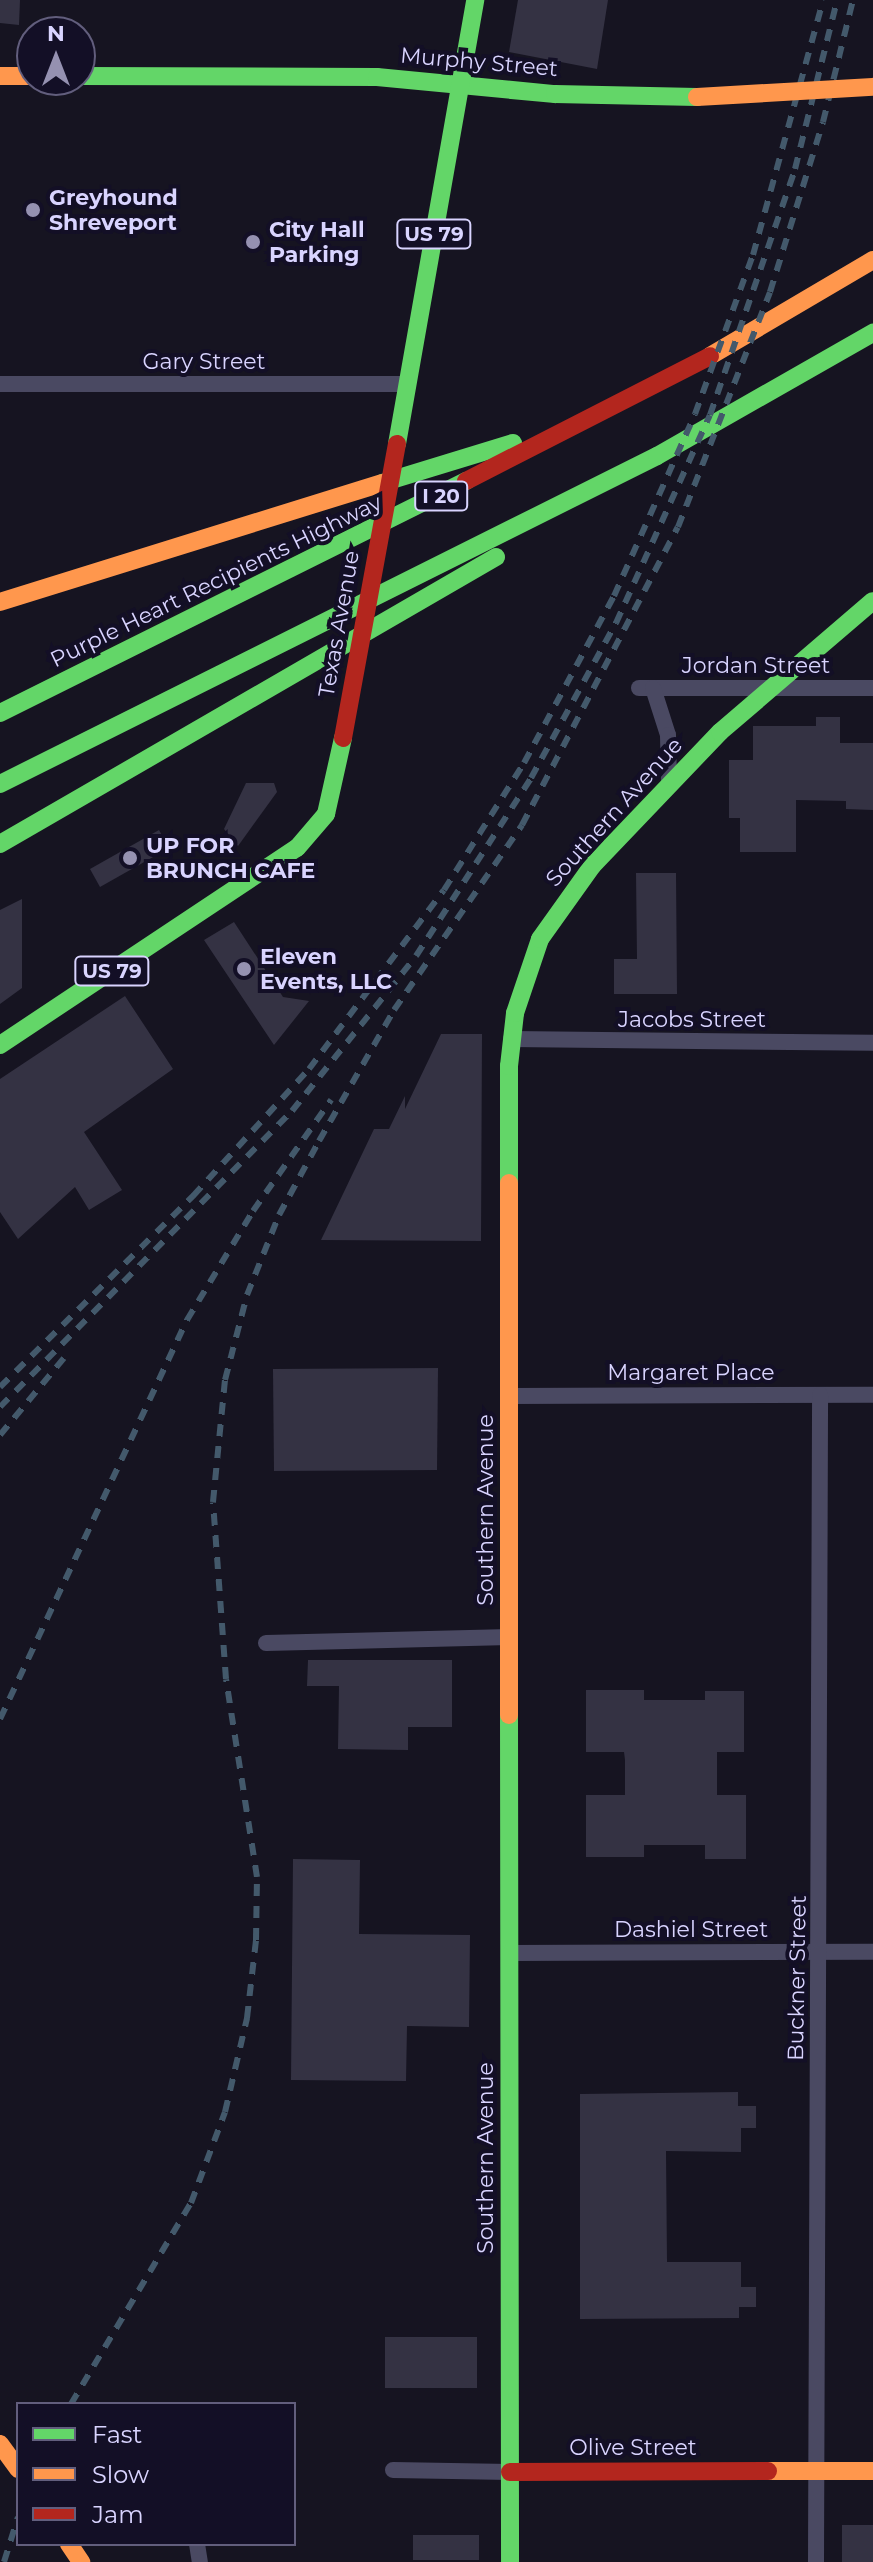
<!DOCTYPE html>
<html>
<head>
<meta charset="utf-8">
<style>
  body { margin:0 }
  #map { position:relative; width:873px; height:2562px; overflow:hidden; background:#161421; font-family:Montserrat,sans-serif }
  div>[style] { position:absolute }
  .building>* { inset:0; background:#343243 }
  .street>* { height:16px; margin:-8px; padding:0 8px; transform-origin:8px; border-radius:8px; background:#4a4962 }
  .fast>* { height:18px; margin:-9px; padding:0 9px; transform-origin:9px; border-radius:9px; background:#63d668 }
  .slow>* { height:18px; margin:-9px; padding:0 9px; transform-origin:9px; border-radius:9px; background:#ff974d }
  .jam>* { height:18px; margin:-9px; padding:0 9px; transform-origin:9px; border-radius:9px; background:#b3261e }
  .rail>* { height:6px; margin-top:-3px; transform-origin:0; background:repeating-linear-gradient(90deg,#43596b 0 12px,transparent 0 22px) }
  .slow-bridge>* { height:18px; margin:-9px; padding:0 9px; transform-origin:9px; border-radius:9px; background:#ff974d }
  .jam-bridge>* { height:18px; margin:-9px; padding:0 9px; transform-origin:9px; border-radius:9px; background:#b3261e }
  .dots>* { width:22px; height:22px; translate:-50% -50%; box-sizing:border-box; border:4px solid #130f26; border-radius:50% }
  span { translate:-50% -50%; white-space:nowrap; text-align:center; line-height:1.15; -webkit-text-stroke:8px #130f26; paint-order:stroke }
  .shield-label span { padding:2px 6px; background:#130f26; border:2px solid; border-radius:6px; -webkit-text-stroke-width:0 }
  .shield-label { font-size:20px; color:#d9d4ff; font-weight:700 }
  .street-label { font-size:22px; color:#d9d4ff }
  .poi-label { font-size:22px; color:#d9d4ff; font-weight:700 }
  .left { translate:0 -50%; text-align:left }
  .legend { position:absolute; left:16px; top:2402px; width:280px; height:144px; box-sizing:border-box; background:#130f26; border:2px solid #625e7d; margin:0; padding:10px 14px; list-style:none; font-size:24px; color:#d9d4ff }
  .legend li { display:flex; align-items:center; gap:16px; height:40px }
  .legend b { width:40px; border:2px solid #625e7d }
  .north { position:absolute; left:16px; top:16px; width:80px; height:80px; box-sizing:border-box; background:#130f26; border:2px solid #625e7d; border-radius:50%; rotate:0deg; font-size:22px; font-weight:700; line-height:32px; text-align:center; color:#d9d4ff }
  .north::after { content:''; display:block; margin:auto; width:28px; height:36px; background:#9591b1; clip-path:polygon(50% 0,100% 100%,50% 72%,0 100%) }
</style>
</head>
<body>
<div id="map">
  <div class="building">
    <i style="clip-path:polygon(0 0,20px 0,19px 25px,0 23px)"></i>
    <i style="clip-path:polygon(518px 0,608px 0,597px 69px,509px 52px)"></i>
    <i style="clip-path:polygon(816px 717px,840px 717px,840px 743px,873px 743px,873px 810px,846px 809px,846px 801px,796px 800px,796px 852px,740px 852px,740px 818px,729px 818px,729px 760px,753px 760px,753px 726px,816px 726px)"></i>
    <i style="clip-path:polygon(246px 783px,274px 783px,277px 792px,238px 846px,224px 829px)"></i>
    <i style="clip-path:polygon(159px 830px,169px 848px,100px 887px,90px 869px)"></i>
    <i style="clip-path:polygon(636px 873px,676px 873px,677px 994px,614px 994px,614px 959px,637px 959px)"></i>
    <i style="clip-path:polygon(22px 899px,22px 988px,0 1004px,0 910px)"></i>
    <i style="clip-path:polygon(234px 922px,283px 997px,309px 1001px,274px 1045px,204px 940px)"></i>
    <i style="clip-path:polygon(125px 996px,173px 1069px,84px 1132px,122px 1190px,89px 1210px,75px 1187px,18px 1239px,0 1212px,0 1079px)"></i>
    <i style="clip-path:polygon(441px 1034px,482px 1034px,481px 1241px,321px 1240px,374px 1129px,389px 1129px,405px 1096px,405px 1109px)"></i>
    <i style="clip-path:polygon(438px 1368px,437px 1470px,274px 1471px,273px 1369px)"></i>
    <i style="clip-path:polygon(308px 1660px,452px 1660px,452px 1727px,408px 1727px,408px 1750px,338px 1749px,339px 1686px,307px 1686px)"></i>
    <i style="clip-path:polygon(586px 1690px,644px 1690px,644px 1700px,705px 1700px,705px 1691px,744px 1691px,744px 1752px,717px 1752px,717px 1795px,746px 1795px,746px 1859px,705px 1859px,705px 1845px,644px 1845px,644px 1857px,586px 1857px,586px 1795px,625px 1795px,625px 1760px,624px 1752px,586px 1752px)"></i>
    <i style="clip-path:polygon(293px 1859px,360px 1860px,359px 1934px,470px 1935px,469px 2027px,407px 2026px,406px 2081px,291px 2080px)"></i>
    <i style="clip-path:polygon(738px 2092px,738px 2106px,756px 2106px,756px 2128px,741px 2128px,741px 2152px,666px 2151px,667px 2262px,741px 2262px,741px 2287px,756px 2287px,756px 2307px,739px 2307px,739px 2318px,580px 2319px,580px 2094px)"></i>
    <i style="clip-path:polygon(385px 2337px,477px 2337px,477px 2388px,385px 2388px)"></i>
    <i style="clip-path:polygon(842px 2525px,873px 2525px,873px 2562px,842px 2562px)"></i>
    <i style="clip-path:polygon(413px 2535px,479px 2535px,479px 2560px,413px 2560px)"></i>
  </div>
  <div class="street">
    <i style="left:0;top:384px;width:408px"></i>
    <i style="left:639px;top:688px;width:234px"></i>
    <i style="left:653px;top:688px;width:49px;rotate:72.3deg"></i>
    <i style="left:668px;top:735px;width:48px;rotate:88.8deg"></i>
    <i style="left:511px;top:1039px;width:362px;rotate:0.6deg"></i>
    <i style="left:510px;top:1396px;width:363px;rotate:-0.2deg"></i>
    <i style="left:266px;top:1643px;width:244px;rotate:-1.4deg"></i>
    <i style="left:509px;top:1953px;width:364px;rotate:-0.2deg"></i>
    <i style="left:393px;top:2470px;width:117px;rotate:1deg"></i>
    <i style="left:197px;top:2544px;width:18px;rotate:81deg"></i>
    <i style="left:816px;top:2562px;width:1167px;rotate:-89.8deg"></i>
  </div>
  <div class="fast">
    <i style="left:80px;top:76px;width:297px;rotate:0.2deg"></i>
    <i style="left:377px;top:77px;width:179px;rotate:5.5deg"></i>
    <i style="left:555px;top:94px;width:142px;rotate:1.2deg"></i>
    <i style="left:397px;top:444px;width:451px;rotate:-80deg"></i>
    <i style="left:382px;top:483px;width:137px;rotate:-17deg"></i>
    <i style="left:0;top:713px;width:521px;rotate:-26.47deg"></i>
    <i style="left:0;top:784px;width:734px;rotate:-26.53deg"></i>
    <i style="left:657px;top:456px;width:249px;rotate:-29.7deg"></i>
    <i style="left:0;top:844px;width:573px;rotate:-30.05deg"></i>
    <i style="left:0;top:1045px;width:356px;rotate:-33.6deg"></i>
    <i style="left:297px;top:848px;width:45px;rotate:-49.5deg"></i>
    <i style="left:326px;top:814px;width:78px;rotate:-77.4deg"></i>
    <i style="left:509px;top:1183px;width:117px;rotate:-90deg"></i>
    <i style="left:509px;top:1066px;width:53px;rotate:-83.5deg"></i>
    <i style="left:515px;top:1013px;width:78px;rotate:-71.3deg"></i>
    <i style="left:540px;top:939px;width:90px;rotate:-54.5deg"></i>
    <i style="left:592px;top:866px;width:185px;rotate:-46.3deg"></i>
    <i style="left:720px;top:732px;width:201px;rotate:-40.6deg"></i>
    <i style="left:509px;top:1715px;width:847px;rotate:89.93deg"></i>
  </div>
  <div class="slow">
    <i style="left:0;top:76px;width:32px"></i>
    <i style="left:710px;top:356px;width:189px;rotate:-30.5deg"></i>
    <i style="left:0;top:602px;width:400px;rotate:-17.3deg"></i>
    <i style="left:509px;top:1183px;width:532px;rotate:90deg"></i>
    <i style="left:0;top:2444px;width:31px;rotate:54deg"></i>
    <i style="left:768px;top:2471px;width:105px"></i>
    <i style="left:69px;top:2544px;width:22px;rotate:56deg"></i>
  </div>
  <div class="jam">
    <i style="left:466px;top:481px;width:274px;rotate:-27.1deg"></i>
    <i style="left:510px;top:2472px;width:258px;rotate:-0.2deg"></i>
  </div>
  <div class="rail">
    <i style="left:0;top:1387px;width:272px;rotate:-44.7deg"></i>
    <i style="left:193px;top:1196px;width:172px;rotate:-47.6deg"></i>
    <i style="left:309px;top:1069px;width:224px;rotate:-53deg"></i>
    <i style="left:444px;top:890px;width:150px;rotate:-57.8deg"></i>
    <i style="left:524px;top:763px;width:190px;rotate:-61.7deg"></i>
    <i style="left:614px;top:596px;width:199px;rotate:-66deg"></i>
    <i style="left:695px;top:414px;width:169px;rotate:-70deg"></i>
    <i style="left:753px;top:255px;width:264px;rotate:-74.6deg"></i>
    <i style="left:0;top:1407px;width:416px;rotate:-45.4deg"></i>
    <i style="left:292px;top:1111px;width:198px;rotate:-51.3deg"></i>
    <i style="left:416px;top:956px;width:212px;rotate:-57.1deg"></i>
    <i style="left:531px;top:778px;width:177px;rotate:-61.3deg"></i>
    <i style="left:616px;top:623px;width:228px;rotate:-65.7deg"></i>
    <i style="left:710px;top:415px;width:260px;rotate:-70.9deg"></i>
    <i style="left:795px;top:169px;width:174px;rotate:-76deg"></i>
    <i style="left:0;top:1435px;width:100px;rotate:-50.3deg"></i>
    <i style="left:0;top:1719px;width:441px;rotate:-64.9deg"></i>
    <i style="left:187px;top:1320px;width:127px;rotate:-58.8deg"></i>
    <i style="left:253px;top:1211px;width:136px;rotate:-54.9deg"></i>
    <i style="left:71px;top:2404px;width:234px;rotate:-59.2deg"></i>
    <i style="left:191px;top:2203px;width:97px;rotate:-69.5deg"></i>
    <i style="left:225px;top:2112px;width:97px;rotate:-76.8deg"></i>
    <i style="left:247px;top:2018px;width:79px;rotate:-83.4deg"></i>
    <i style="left:256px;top:1940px;width:63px;rotate:-89.1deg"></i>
    <i style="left:257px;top:1877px;width:200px;rotate:-98.9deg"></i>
    <i style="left:226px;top:1679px;width:177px;rotate:-94.2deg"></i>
    <i style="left:213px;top:1502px;width:123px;rotate:-84.4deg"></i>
    <i style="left:225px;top:1380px;width:88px;rotate:-75.5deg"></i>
    <i style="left:247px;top:1295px;width:86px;rotate:-68.2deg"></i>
    <i style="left:279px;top:1215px;width:84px;rotate:-61.6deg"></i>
    <i style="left:319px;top:1141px;width:151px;rotate:-60.2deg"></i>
    <i style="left:394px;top:1010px;width:225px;rotate:-55.3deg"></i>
    <i style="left:522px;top:825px;width:336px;rotate:-62.4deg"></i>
    <i style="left:678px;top:527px;width:252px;rotate:-68.6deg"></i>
    <i style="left:770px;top:292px;width:178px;rotate:-72.7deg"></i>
    <i style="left:823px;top:122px;width:126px;rotate:-76.2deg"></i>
    <i style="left:4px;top:2562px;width:47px;rotate:-72.7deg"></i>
  </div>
  <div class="slow-bridge">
    <i style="left:697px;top:97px;width:176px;rotate:-3.3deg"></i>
  </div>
  <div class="jam-bridge">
    <i style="left:343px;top:738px;width:299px;rotate:-79.6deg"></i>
  </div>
  <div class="dots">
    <i style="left:33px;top:210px;background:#9591b1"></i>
    <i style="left:253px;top:242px;background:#9591b1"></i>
    <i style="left:130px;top:858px;background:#9591b1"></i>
    <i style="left:244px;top:969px;background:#9591b1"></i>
  </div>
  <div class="shield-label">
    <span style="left:434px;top:234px">US 79</span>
    <span style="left:441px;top:496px">I 20</span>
    <span style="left:112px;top:971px">US 79</span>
  </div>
  <div class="street-label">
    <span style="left:479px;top:62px;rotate:5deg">Murphy Street</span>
    <span style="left:204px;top:362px">Gary Street</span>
    <span style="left:216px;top:581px;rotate:-26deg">Purple Heart Recipients Highway</span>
    <span style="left:339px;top:624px;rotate:-80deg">Texas Avenue</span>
    <span style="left:756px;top:666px">Jordan Street</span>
    <span style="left:614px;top:812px;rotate:-48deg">Southern Avenue</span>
    <span style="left:692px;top:1020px">Jacobs Street</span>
    <span style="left:691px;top:1373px">Margaret Place</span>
    <span style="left:486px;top:1510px;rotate:-90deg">Southern Avenue</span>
    <span style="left:691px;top:1930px">Dashiel Street</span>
    <span style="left:797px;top:1978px;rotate:-89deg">Buckner Street</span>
    <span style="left:486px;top:2158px;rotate:-90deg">Southern Avenue</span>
    <span style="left:633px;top:2448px">Olive Street</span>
  </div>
  <div class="poi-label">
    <span class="left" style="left:49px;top:210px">Greyhound<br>Shreveport</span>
    <span class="left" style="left:269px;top:242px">City Hall<br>Parking</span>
    <span class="left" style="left:146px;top:858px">UP FOR<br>BRUNCH CAFE</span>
    <span class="left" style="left:260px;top:969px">Eleven<br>Events, LLC</span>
  </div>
  <ul class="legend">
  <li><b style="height:10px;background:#63d668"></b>Fast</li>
  <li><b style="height:10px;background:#ff974d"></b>Slow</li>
  <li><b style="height:10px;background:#b3261e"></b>Jam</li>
  </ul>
  <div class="north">N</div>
</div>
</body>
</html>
